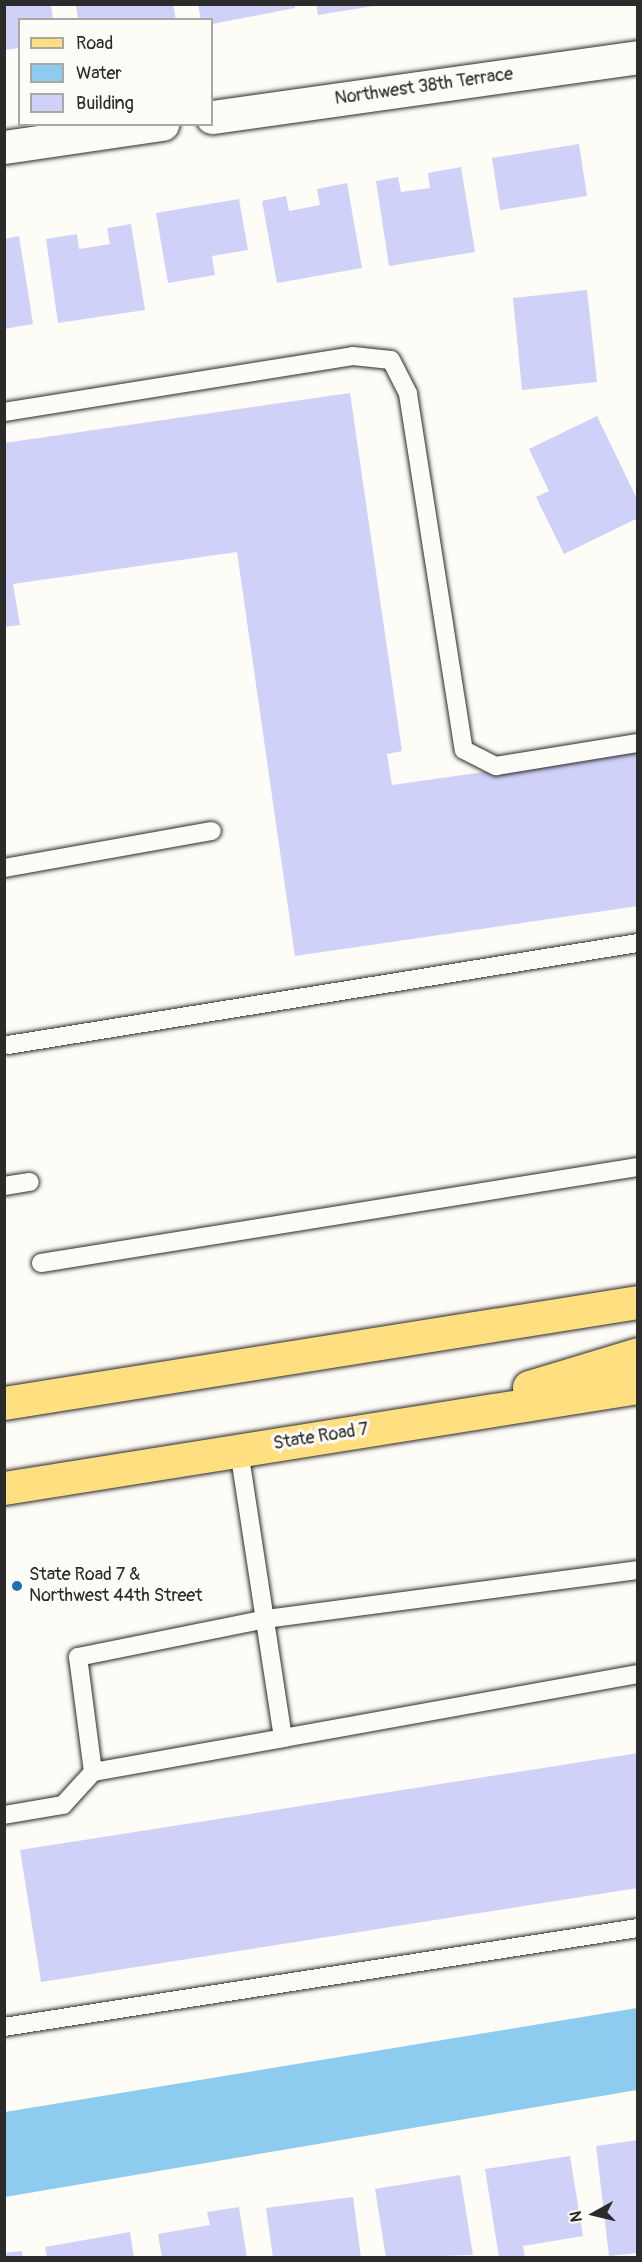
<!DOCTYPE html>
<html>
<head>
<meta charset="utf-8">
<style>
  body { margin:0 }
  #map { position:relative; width:642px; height:2262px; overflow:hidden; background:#fdfcf7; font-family:Pangolin,sans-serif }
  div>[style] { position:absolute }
  .water>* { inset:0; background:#8eccef }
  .building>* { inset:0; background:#d0d1f9 }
  .roads { filter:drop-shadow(0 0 2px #2b2b2b) drop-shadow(0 0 2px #2b2b2b) }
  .service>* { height:18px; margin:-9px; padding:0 9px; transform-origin:9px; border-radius:9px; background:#fdfcf7 }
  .minor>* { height:33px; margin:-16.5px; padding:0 16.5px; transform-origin:16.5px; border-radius:16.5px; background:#fdfcf7 }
  .primary>* { height:33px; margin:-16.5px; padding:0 16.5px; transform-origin:16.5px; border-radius:16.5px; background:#ffdf80 }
  .dots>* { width:16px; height:16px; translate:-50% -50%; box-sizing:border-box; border:3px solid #fdfcf7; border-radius:50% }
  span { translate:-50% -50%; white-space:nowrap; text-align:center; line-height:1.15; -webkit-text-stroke:6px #fdfcf7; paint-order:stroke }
  .street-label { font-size:18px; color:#2b2b2b }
  .poi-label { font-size:18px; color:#2b2b2b }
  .left { translate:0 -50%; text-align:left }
  .frame { position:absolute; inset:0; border:6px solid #2b2b2b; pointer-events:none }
  .legend { position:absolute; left:18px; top:18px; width:195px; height:108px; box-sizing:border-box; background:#fdfcf7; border:2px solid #a9a8a5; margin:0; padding:8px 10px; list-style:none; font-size:18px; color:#2b2b2b }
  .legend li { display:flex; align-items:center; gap:12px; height:30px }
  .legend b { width:30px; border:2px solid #a9a8a5 }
  .north { position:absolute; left:564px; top:2184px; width:60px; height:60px; -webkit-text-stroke:4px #fdfcf7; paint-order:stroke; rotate:262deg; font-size:16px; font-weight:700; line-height:24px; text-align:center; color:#2b2b2b }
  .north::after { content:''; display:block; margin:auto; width:21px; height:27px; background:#2b2b2b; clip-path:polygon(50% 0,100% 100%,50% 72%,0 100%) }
</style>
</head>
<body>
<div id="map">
  <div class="water">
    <i style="clip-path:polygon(637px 2008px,637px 2090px,5px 2197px,5px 2112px)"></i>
  </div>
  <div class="building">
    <i style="clip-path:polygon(4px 4px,51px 4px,53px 20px,20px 20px,20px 48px,4px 50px)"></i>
    <i style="clip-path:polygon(76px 4px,173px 4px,176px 20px,78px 20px)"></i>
    <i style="clip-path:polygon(198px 4px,295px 4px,295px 8px,212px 24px,212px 20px,201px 20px)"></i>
    <i style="clip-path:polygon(316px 4px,374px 4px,374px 6px,318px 15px)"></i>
    <i style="clip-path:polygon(579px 144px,587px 196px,500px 210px,492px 158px)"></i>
    <i style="clip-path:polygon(461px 167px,475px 252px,389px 266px,376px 181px,398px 177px,401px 192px,430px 188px,428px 173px)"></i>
    <i style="clip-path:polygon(347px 183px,362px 268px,277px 283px,262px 201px,286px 196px,289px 211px,320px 205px,317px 189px)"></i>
    <i style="clip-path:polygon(239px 199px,248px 250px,212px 256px,215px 275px,168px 283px,156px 213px)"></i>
    <i style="clip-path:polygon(131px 224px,145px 310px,58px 323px,46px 239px,77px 234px,79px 249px,110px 244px,107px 228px)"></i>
    <i style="clip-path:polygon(19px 236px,33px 324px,4px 329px,4px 239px)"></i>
    <i style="clip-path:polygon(587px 290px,597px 382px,522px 390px,513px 298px)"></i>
    <i style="clip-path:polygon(350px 393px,402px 751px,387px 754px,392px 785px,638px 750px,638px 906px,295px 956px,237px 552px,13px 584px,20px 625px,4px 627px,4px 443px)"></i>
    <i style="clip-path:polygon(597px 416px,638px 501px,638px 518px,564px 554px,536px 497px,549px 491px,529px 449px)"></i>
    <i style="clip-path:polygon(638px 1753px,638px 1888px,41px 1982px,20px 1850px)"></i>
    <i style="clip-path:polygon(638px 2140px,638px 2253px,609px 2256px,596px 2146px)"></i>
    <i style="clip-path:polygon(570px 2156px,583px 2236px,523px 2246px,525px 2258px,499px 2258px,485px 2169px)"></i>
    <i style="clip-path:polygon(460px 2175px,473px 2255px,386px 2258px,375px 2189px)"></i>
    <i style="clip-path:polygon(353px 2197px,361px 2258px,273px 2258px,266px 2208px)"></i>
    <i style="clip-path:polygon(239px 2207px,247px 2258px,162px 2258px,158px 2234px,210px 2225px,207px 2212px)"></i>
    <i style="clip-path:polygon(130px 2232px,134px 2258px,47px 2258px,45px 2247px)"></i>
    <i style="clip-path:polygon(22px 2251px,23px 2258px,4px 2258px,4px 2253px)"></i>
  </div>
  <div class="roads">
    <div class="service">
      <i style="left:4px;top:412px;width:353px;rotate:-9.1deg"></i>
      <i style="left:353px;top:356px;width:38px;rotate:6deg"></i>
      <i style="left:391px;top:360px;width:38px;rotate:63deg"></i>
      <i style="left:408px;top:394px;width:360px;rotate:81.1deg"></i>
      <i style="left:464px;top:750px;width:36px;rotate:27deg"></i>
      <i style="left:496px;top:766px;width:144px;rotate:-9.2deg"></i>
      <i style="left:4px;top:868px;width:211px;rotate:-10.1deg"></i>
      <i style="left:8px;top:1045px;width:638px;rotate:-9.2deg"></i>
      <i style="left:4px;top:1186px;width:26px;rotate:-9deg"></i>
      <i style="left:41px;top:1263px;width:605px;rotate:-9.14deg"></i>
      <i style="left:283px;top:1738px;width:361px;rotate:-10.2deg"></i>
      <i style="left:93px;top:1772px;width:116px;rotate:-97.4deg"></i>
      <i style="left:78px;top:1657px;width:192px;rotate:-11.4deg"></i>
      <i style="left:266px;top:1619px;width:375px;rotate:-7.5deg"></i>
      <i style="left:4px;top:1815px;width:60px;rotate:-9.6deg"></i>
      <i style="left:63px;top:1805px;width:45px;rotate:-47.7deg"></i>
      <i style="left:93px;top:1772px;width:193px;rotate:-10.1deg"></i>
      <i style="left:283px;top:1738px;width:291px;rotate:-98.7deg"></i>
      <i style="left:4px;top:2027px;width:642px;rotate:-8.88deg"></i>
    </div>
    <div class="minor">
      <i style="left:212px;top:117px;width:430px;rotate:-8deg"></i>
      <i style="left:4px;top:147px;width:160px;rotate:-8.3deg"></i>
    </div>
    <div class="primary">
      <i style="left:529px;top:1387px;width:114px;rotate:-16.8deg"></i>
      <i style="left:4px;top:1403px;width:642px;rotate:-9.05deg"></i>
      <i style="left:4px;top:1488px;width:642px;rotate:-9.05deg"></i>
    </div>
  </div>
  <div class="dots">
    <i style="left:17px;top:1586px;background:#1f6fb2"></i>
  </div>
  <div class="street-label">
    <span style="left:424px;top:87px;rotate:-8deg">Northwest 38th Terrace</span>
    <span style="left:321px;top:1437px;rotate:-9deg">State Road 7</span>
  </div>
  <div class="poi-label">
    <span class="left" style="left:29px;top:1586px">State Road 7 &amp;<br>Northwest 44th Street</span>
  </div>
  <div class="frame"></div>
  <ul class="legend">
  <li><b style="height:8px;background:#ffdf80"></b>Road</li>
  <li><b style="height:16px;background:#8eccef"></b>Water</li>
  <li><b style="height:16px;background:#d0d1f9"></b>Building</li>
  </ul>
  <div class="north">N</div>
</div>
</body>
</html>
